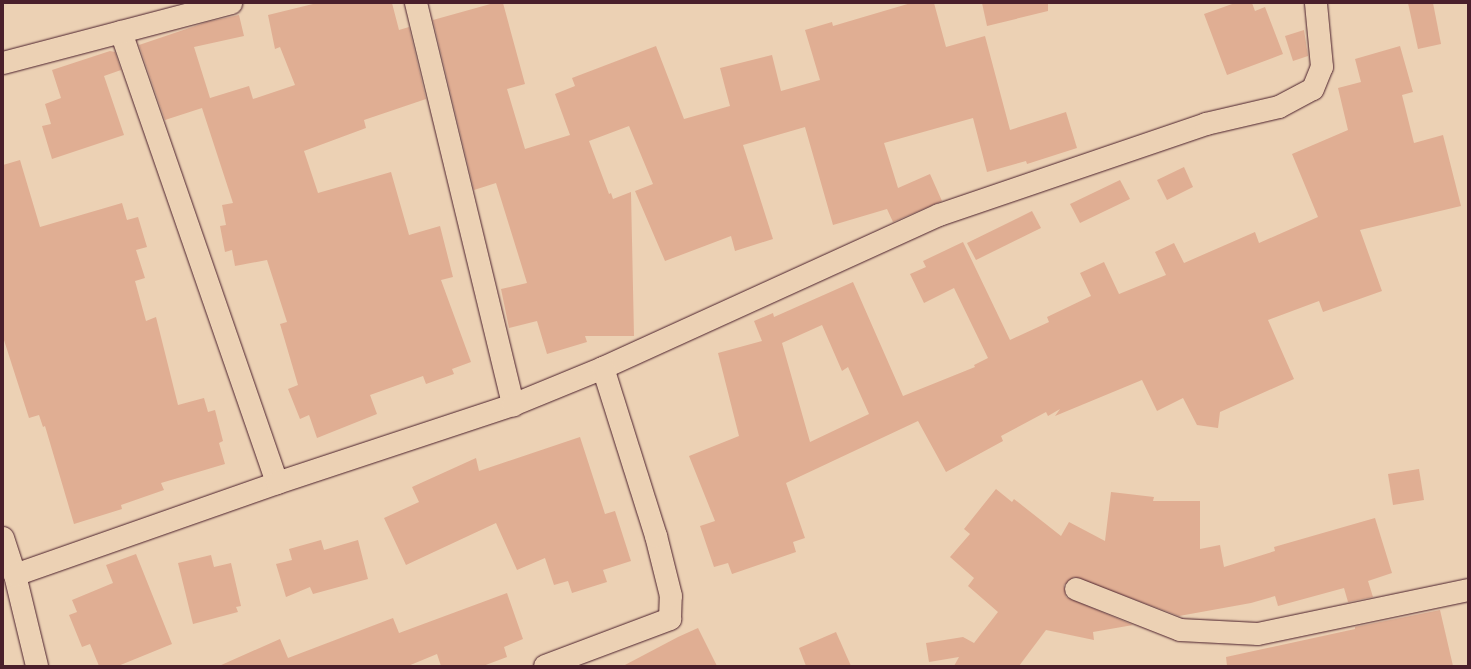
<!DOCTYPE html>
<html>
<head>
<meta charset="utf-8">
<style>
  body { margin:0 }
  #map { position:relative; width:1471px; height:669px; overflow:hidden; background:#ecd1b4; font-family:Mynerve,sans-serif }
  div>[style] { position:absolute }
  .building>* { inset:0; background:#e0ae93 }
  .roads { filter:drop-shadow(0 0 1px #4a1f2b) drop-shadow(0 0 1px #4a1f2b) }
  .minor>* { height:22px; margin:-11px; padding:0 11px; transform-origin:11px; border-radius:11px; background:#ecd1b4 }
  span { translate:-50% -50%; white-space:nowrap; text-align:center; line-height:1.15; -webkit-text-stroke:3px #ecd1b4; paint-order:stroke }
  .frame { position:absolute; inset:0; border:4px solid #4a1f2b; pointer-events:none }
</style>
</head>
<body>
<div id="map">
  <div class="building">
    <i style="clip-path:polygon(317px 3px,392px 3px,399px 30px,409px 27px,426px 99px,364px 120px,366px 128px,304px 151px,318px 193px,391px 172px,409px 235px,440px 226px,453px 277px,441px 280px,471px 362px,452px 369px,454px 374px,426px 384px,423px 376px,370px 395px,377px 414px,317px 438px,309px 415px,300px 419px,288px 389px,298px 385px,280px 324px,287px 322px,267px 260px,235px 266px,232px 250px,225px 252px,220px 226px,226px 225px,222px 205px,233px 203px,202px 108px,165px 120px,139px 45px,207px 22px,239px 15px,244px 36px,194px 47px,210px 98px,249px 86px,253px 99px,295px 85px,280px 47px,275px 49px,268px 15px)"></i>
    <i style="clip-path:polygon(494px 3px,503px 3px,525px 84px,507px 89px,525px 149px,570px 135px,555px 94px,575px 86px,572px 78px,656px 46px,684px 119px,730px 106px,720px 68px,772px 55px,781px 91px,820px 80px,805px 30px,832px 22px,833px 26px,911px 3px,934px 3px,946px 47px,985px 36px,1010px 130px,1066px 112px,1077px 148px,1027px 164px,1026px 161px,987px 172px,973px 118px,884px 143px,898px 188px,930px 174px,942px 201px,893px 222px,887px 209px,833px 225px,805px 127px,743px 145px,773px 239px,735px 251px,731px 236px,665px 261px,635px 191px,653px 184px,629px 126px,589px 141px,609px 194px,611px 193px,613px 199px,631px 192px,634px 336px,585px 336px,587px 342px,547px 354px,537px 321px,509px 328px,501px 289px,527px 283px,496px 183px,474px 190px,433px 20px)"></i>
    <i style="clip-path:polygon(982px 3px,1048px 3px,1048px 11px,987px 26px)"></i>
    <i style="clip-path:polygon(1235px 3px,1252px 3px,1255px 11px,1265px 7px,1283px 54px,1227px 75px,1204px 14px)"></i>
    <i style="clip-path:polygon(1408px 3px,1433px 3px,1441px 44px,1418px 49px)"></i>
    <i style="clip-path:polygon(1304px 30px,1308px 56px,1293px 61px,1285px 36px)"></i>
    <i style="clip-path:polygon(evenodd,1400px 46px,1413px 92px,1402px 95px,1414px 143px,1443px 135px,1461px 206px,1360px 230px,1382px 291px,1323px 312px,1319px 301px,1268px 320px,1294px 379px,1220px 412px,1218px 428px,1197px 425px,1183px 398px,1157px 411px,1142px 380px,1055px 416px,1060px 409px,1048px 416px,1046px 412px,1001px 436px,1003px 441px,946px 472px,918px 421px,786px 483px,805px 538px,793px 542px,796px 552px,732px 574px,728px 563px,714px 567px,700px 526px,715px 521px,689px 456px,739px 436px,718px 353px,762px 341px,754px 321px,773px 313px,774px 317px,853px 282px,903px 396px,975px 367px,974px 365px,988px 358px,954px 288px,924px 303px,910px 274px,926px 267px,923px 261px,963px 242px,1010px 340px,1049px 322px,1047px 317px,1091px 296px,1080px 273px,1104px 262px,1119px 294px,1166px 275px,1155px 252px,1174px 243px,1184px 263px,1255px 232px,1259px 243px,1318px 217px,1292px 154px,1348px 130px,1338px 88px,1361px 82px,1355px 59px,1400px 46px,822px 325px,842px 371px,848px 367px,869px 414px,810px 442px,782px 343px,822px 325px)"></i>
    <i style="clip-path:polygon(110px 51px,115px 52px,121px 70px,104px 76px,124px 135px,52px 159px,42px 126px,51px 124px,45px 104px,61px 98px,52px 70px)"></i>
    <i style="clip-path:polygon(20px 160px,40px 227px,122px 203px,127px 220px,138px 217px,147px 247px,136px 250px,145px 278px,135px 281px,146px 321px,156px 317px,178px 405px,204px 398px,208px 412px,215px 410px,223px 441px,219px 443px,225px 464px,161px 483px,164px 490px,121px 505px,122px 509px,74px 524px,45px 426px,43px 427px,39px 415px,29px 418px,3px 337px,3px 165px)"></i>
    <i style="clip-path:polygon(1184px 167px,1193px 187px,1167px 200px,1157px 180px)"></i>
    <i style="clip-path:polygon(1120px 180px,1130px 199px,1080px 223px,1070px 204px)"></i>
    <i style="clip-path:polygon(1032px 211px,1041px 228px,976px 260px,967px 243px)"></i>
    <i style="clip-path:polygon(580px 437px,605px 514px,615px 511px,631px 561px,603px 570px,607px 582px,572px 593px,568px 581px,554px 585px,545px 558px,517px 570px,496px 523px,406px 565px,384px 518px,419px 502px,412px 487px,476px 458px,479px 471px)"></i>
    <i style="clip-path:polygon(1419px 469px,1424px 500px,1393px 505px,1388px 474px)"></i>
    <i style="clip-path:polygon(996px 489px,1012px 502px,1014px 499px,1061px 536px,1069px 522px,1105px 541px,1111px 492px,1154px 497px,1153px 501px,1200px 501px,1200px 549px,1220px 545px,1224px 567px,1275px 551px,1274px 547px,1375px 518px,1392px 573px,1368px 581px,1373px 597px,1348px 602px,1344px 588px,1278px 606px,1275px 596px,1251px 603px,1179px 616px,1074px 577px,1064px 585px,1066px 597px,1133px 625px,1093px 632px,1094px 640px,1046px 630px,1019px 666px,954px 666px,959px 657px,929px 662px,926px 643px,963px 637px,974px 643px,998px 612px,968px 586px,974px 578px,950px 557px,970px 534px,964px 529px)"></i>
    <i style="clip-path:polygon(321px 540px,324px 550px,358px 540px,368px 579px,313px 594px,310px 587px,286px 597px,276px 564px,292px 560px,289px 549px)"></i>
    <i style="clip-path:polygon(136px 554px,172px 644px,118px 666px,99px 666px,90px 644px,82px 647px,69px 615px,77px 612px,72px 600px,113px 583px,106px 565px)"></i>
    <i style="clip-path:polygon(211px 555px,214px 567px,231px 563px,241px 606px,236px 607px,238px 612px,193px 624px,178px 563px)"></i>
    <i style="clip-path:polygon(507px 593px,523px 639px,504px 647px,507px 657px,483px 666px,441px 666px,437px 654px,408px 666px,219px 666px,280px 639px,288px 658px,393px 618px,399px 633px)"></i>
    <i style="clip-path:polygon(1440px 610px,1453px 666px,1227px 666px,1226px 657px,1355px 629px,1355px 627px)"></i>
    <i style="clip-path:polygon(698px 628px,717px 666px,623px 666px,678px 637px)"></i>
    <i style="clip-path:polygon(836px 632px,851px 666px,806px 666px,799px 648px)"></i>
  </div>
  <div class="roads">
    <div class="minor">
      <i style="left:416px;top:3px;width:414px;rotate:76.4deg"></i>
      <i style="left:121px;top:32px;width:477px;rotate:70.9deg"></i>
      <i style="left:3px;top:63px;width:236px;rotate:-14.7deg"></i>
      <i style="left:3px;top:538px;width:39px;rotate:72deg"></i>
      <i style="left:15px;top:575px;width:94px;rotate:76.4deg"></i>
      <i style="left:15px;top:575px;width:278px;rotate:-19.3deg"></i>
      <i style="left:277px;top:483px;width:249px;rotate:-18.3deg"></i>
      <i style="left:513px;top:405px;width:97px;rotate:-22.3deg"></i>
      <i style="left:603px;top:368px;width:369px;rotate:-24.5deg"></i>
      <i style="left:939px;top:215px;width:282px;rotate:-18.8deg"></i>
      <i style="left:1206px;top:124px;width:75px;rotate:-13.1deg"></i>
      <i style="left:1279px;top:107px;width:38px;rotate:-28deg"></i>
      <i style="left:1313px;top:89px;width:24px;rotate:-68deg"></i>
      <i style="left:1322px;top:67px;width:64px;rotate:-95.4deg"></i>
      <i style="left:1076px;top:589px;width:112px;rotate:21.5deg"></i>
      <i style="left:1180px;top:630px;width:78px;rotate:2.9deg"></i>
      <i style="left:1258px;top:634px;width:215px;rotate:-11.8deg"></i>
      <i style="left:545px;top:666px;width:134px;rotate:-20.6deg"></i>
      <i style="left:670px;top:619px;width:23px;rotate:-88deg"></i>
      <i style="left:671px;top:596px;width:62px;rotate:-104deg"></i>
      <i style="left:656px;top:536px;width:176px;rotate:-107.5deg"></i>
    </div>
  </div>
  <div class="frame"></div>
</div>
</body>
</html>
